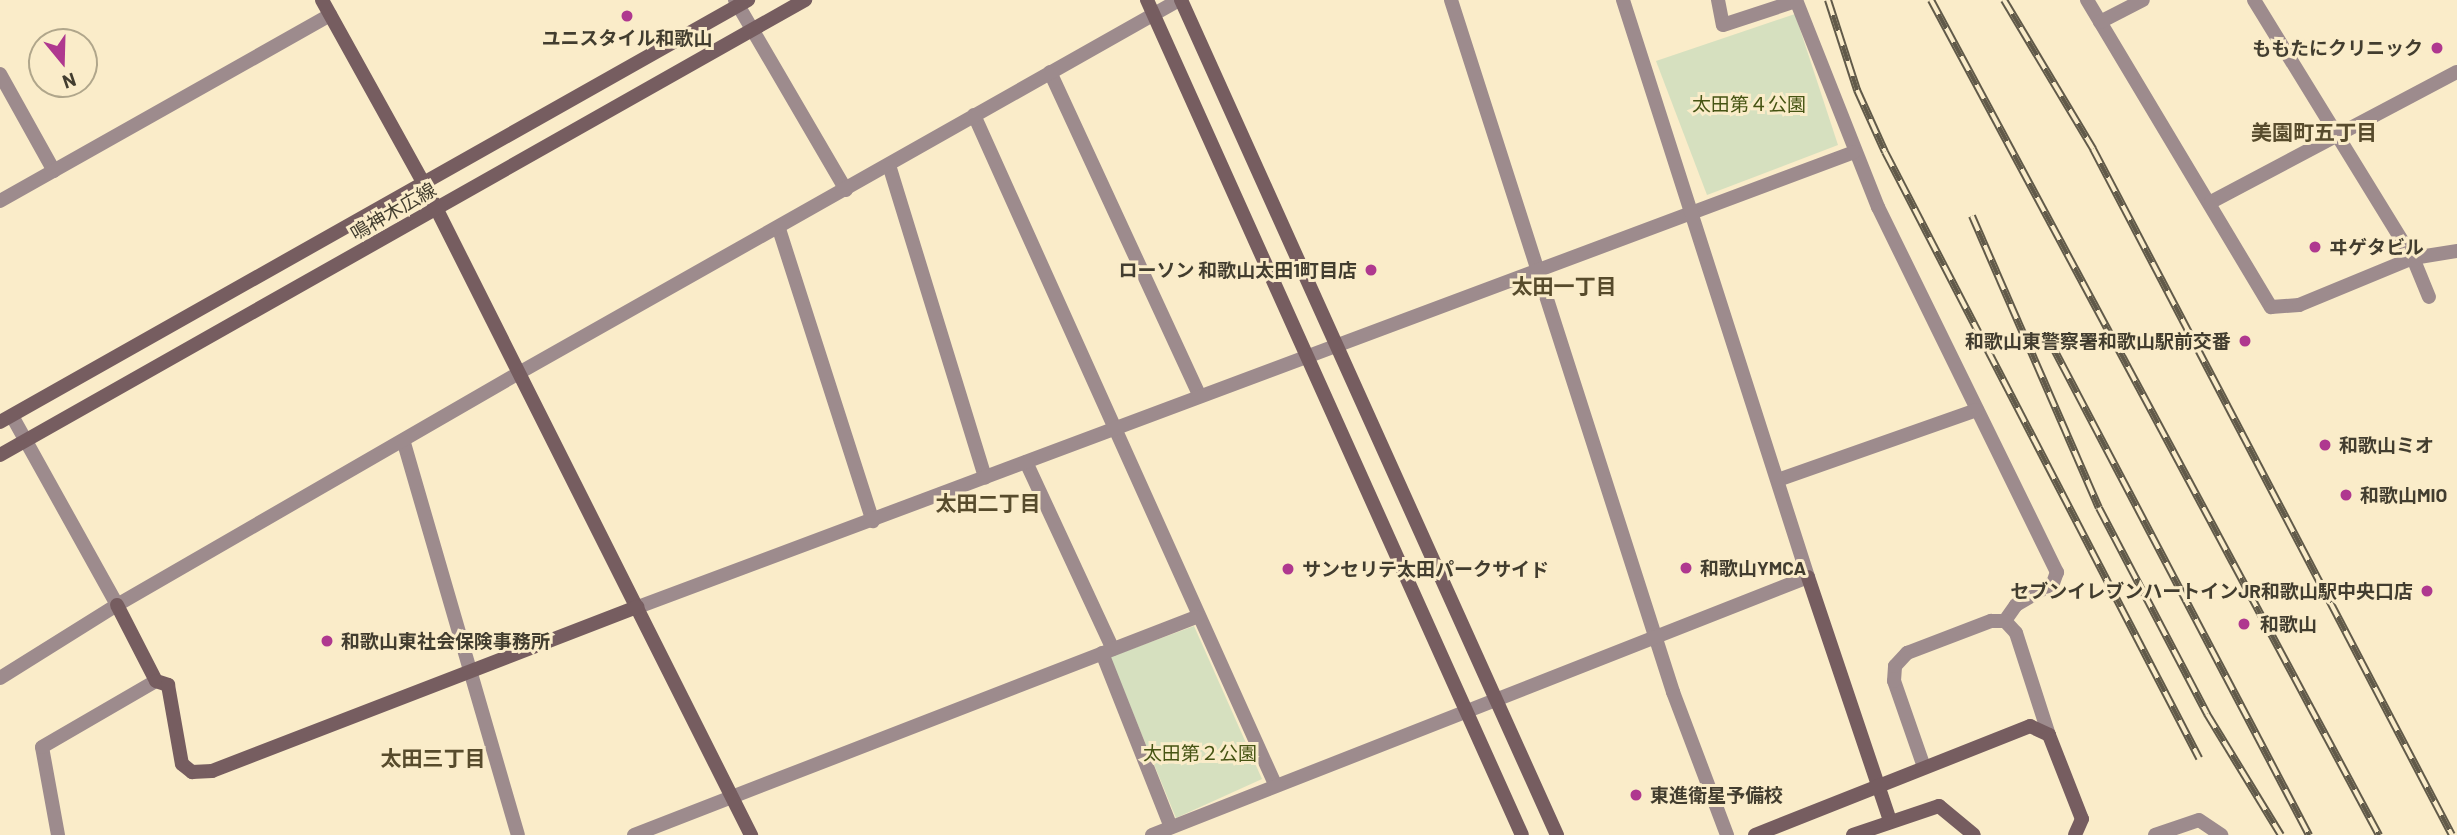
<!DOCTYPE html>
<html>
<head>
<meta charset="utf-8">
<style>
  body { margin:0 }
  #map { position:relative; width:2457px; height:835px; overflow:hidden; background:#faecc9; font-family:Barlow,"Noto Sans JP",sans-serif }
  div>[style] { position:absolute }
  .green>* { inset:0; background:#d6e0bf }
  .street>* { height:14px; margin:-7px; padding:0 7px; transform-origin:7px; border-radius:7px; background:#9d8b8d }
  .secondary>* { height:14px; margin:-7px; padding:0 7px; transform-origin:7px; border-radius:7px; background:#765d60 }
  .rail>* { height:8px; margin-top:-4px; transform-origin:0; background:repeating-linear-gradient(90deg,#faecc9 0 16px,#615a49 0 32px); box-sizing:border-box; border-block:2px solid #615a49 }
  .dots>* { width:19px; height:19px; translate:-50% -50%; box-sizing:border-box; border:4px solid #faecc9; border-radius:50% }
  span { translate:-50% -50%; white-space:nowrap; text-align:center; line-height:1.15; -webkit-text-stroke:6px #faecc9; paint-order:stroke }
  .poi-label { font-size:19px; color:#423d2f; font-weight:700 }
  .right { translate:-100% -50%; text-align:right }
  .left { translate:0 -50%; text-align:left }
  .park-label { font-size:19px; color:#465413 }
  .street-label { font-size:19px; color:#423d2f }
  .neighbourhood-label { font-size:21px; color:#574b2c; font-weight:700 }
  .north { position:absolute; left:28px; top:28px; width:70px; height:70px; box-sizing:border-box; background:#faecc9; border:2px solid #b0a68b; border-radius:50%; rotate:161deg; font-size:19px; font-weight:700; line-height:28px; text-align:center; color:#423d2f }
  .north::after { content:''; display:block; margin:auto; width:24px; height:32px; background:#af388f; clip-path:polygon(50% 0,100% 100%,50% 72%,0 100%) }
</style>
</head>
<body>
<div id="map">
  <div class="green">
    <i style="clip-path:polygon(1795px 14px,1838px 145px,1707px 195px,1656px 61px)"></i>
    <i style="clip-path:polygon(1194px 626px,1262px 779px,1176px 818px,1110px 657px)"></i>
  </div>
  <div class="street">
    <i style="left:735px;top:0;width:220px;rotate:59.7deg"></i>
    <i style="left:1451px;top:0;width:727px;rotate:72.21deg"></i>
    <i style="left:1673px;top:692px;width:153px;rotate:69.3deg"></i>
    <i style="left:1718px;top:0;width:25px;rotate:79deg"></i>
    <i style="left:1723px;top:25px;width:77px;rotate:-18.2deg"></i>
    <i style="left:1796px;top:0;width:223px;rotate:68.4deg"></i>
    <i style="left:1878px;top:207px;width:407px;rotate:63.9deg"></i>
    <i style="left:2057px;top:572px;width:12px;rotate:110deg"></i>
    <i style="left:2053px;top:583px;width:43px;rotate:149.3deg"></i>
    <i style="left:2016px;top:605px;width:19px;rotate:125deg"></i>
    <i style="left:2087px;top:0;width:358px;rotate:59.1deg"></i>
    <i style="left:2271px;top:307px;width:28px;rotate:-4deg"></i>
    <i style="left:2299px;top:305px;width:123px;rotate:-22.4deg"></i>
    <i style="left:2413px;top:258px;width:45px;rotate:-9deg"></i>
    <i style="left:2254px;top:0;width:303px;rotate:58.4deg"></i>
    <i style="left:2413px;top:258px;width:42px;rotate:67.7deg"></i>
    <i style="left:2100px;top:22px;width:48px;rotate:-27.1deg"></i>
    <i style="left:1050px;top:72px;width:357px;rotate:65.2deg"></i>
    <i style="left:0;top:74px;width:111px;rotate:60.9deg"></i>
    <i style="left:974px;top:115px;width:734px;rotate:65.78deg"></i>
    <i style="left:889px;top:165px;width:327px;rotate:72.9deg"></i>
    <i style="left:0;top:201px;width:379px;rotate:-29.4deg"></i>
    <i style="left:2211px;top:202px;width:278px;rotate:-27.9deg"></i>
    <i style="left:779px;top:229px;width:307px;rotate:72.2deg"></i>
    <i style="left:12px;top:416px;width:216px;rotate:60.9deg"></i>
    <i style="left:404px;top:443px;width:408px;rotate:73.8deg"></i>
    <i style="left:1026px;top:462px;width:206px;rotate:65.1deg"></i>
    <i style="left:1778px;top:480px;width:211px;rotate:-19.4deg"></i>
    <i style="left:638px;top:607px;width:1298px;rotate:-20.51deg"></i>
    <i style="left:2005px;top:621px;width:16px;rotate:47deg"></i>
    <i style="left:2016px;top:633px;width:107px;rotate:72.1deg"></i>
    <i style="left:1102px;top:653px;width:187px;rotate:68.4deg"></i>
    <i style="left:0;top:678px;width:138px;rotate:-32deg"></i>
    <i style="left:117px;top:605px;width:462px;rotate:-30deg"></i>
    <i style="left:517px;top:374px;width:760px;rotate:-29.46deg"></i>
    <i style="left:1924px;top:767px;width:91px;rotate:-109.2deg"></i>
    <i style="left:1894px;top:681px;width:15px;rotate:-86deg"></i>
    <i style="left:1895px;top:666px;width:18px;rotate:-47deg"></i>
    <i style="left:1907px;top:653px;width:90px;rotate:-20.9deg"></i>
    <i style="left:1991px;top:621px;width:14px"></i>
    <i style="left:58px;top:835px;width:89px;rotate:-100.3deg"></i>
    <i style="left:42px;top:747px;width:132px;rotate:-30.1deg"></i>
    <i style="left:634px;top:835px;width:603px;rotate:-21.2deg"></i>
    <i style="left:1152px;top:835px;width:705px;rotate:-21.47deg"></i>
    <i style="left:1808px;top:577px;width:606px;rotate:-107.78deg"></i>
    <i style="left:2155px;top:835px;width:46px;rotate:-18.8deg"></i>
    <i style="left:2199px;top:820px;width:27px;rotate:34deg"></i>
  </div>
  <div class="secondary">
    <i style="left:322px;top:0;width:210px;rotate:61deg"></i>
    <i style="left:424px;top:184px;width:729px;rotate:63.33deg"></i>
    <i style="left:1147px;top:0;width:915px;rotate:65.82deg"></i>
    <i style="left:1181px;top:0;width:916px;rotate:65.76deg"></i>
    <i style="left:0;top:422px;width:859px;rotate:-29.43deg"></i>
    <i style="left:0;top:455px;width:925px;rotate:-29.48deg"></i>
    <i style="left:1808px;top:577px;width:256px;rotate:71.4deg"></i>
    <i style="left:117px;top:605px;width:85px;rotate:62.8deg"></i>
    <i style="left:156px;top:681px;width:13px;rotate:18deg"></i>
    <i style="left:168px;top:685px;width:80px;rotate:80deg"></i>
    <i style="left:182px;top:764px;width:13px;rotate:39deg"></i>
    <i style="left:192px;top:772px;width:20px;rotate:-3deg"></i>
    <i style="left:212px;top:771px;width:456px;rotate:-21.1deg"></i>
    <i style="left:1755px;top:835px;width:296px;rotate:-21.6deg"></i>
    <i style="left:2030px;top:726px;width:21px;rotate:25deg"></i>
    <i style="left:2049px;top:735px;width:90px;rotate:68.6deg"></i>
    <i style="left:2082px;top:819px;width:17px;rotate:114deg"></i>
    <i style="left:1853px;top:835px;width:91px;rotate:-18.6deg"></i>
    <i style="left:1939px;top:806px;width:45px;rotate:39.6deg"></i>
  </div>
  <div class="rail">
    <i style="left:1828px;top:0;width:95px;rotate:72.1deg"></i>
    <i style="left:1857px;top:90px;width:68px;rotate:65.7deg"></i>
    <i style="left:1885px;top:152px;width:683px;rotate:62.61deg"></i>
    <i style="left:1931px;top:0;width:948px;rotate:61.79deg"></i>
    <i style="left:2004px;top:0;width:174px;rotate:59.1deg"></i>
    <i style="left:2093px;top:149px;width:774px;rotate:62.38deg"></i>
    <i style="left:1972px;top:216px;width:318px;rotate:66.5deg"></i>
    <i style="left:2099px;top:508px;width:233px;rotate:62.3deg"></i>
    <i style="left:2207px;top:714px;width:142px;rotate:58.6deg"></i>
    <i style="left:2047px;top:336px;width:564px;rotate:62.3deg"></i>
  </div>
  <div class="dots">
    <i style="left:627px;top:16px;background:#af388f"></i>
    <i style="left:2437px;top:48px;background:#af388f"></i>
    <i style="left:2315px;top:247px;background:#af388f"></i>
    <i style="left:1371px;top:270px;background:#af388f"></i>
    <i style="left:2245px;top:341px;background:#af388f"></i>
    <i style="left:2325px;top:445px;background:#af388f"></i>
    <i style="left:2346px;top:495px;background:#af388f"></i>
    <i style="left:1686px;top:568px;background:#af388f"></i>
    <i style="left:1288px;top:569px;background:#af388f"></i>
    <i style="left:2427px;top:591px;background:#af388f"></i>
    <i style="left:2244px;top:624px;background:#af388f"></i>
    <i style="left:327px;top:641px;background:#af388f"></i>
    <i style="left:1636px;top:795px;background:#af388f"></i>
  </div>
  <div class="poi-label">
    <span style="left:627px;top:38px">ユニスタイル和歌山</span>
    <span class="right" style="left:2423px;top:48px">ももたにクリニック</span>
    <span class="left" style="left:2329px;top:247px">ヰゲタビル</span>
    <span class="right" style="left:1357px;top:270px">ローソン 和歌山太田1町目店</span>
    <span class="right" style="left:2231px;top:341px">和歌山東警察署和歌山駅前交番</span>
    <span class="left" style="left:2339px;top:445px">和歌山ミオ</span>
    <span class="left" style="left:2360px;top:495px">和歌山MIO</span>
    <span class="left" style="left:1700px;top:568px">和歌山YMCA</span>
    <span class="left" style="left:1302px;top:569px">サンセリテ太田パークサイド</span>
    <span class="right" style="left:2413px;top:591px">セブンイレブンハートインJR和歌山駅中央口店</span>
    <span class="left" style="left:2260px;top:624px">和歌山</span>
    <span class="left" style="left:341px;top:641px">和歌山東社会保険事務所</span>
    <span class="left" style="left:1650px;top:795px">東進衛星予備校</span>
  </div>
  <div class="park-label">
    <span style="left:1749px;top:104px">太田第４公園</span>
    <span style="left:1200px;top:753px">太田第２公園</span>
  </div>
  <div class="street-label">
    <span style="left:393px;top:211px;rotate:-30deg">鳴神木広線</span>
  </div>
  <div class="neighbourhood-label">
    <span style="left:2314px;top:132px">美園町五丁目</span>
    <span style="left:1564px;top:286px">太田一丁目</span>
    <span style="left:988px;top:503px">太田二丁目</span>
    <span style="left:433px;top:758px">太田三丁目</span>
  </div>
  <div class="north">N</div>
</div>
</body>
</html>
